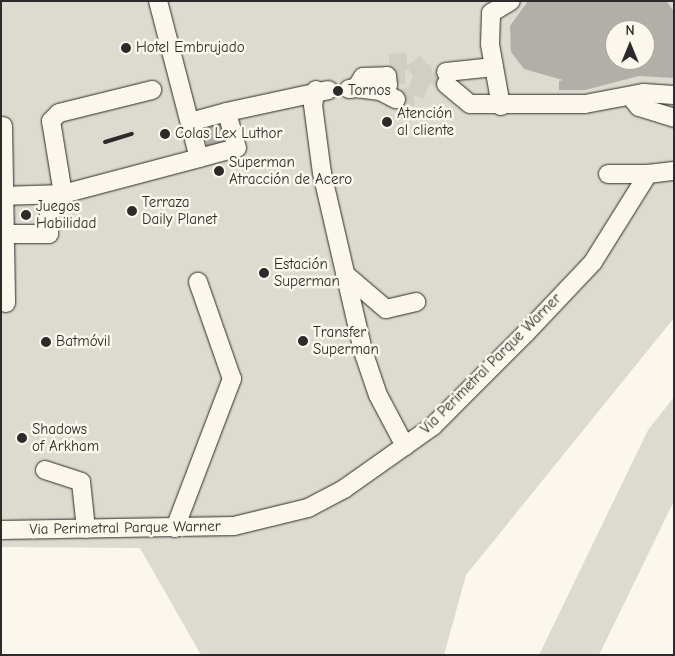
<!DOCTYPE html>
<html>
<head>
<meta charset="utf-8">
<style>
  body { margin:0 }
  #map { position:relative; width:675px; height:656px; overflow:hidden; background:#fbf7ec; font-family:"Comic Neue",sans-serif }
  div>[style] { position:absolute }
  .green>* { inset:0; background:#dddad0 }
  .water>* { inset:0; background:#b1afa7 }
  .minor-tunnel>* { height:18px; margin-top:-9px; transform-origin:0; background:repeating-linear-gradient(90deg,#d1cec5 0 18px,transparent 0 27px) }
  .roads { filter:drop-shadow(0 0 1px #2b2b2b) drop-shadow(0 0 1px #2b2b2b) }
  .minor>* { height:18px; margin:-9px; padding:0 9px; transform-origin:9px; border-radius:9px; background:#fbf7ec }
  .rail>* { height:4px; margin:-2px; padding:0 2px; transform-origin:2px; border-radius:2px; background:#2b2b2b }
  .dots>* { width:14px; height:14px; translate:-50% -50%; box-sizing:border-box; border:2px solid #fbf7ec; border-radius:50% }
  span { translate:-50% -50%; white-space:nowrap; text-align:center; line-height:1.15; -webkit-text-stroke:5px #fbf7ec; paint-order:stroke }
  .poi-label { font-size:15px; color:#2b2b2b }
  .left { translate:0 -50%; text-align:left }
  .street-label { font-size:15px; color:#2b2b2b }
  .frame { position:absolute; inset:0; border:2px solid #2b2b2b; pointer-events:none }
  .north { position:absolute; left:605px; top:20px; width:50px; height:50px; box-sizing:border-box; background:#fbf7ec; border:1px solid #a8a59f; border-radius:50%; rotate:0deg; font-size:14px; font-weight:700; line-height:20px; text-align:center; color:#2b2b2b }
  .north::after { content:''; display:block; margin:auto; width:18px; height:22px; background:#2b2b2b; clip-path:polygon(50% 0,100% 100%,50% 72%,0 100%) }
</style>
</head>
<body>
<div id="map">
  <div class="green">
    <i style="clip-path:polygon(evenodd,1px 1px,674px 1px,674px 318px,466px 575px,444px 655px,201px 655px,140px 548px,1px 547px,1px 1px,615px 30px,645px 30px,645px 60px,615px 60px,615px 30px)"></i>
    <i style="clip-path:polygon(674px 397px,674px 501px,599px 655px,539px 655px,648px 430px)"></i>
  </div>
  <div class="water">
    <i style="clip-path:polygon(evenodd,528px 1px,666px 1px,674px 11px,674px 78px,639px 76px,585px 90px,559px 90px,559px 81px,563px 80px,524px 69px,511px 52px,510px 26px,528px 1px,615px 30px,645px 30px,645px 60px,615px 60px,615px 30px)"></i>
    <i style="clip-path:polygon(222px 122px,227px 142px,207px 148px,203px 127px)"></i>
  </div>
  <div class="minor-tunnel">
    <i style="left:389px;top:63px;width:24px;rotate:-5deg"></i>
    <i style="left:413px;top:61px;width:14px;rotate:54deg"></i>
    <i style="left:387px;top:76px;width:46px;rotate:-3.7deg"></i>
    <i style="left:433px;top:73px;width:17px;rotate:40deg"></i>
    <i style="left:396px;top:99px;width:19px;rotate:-9deg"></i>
    <i style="left:415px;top:96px;width:22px;rotate:-69deg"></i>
  </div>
  <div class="roads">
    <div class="minor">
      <i style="left:158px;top:1px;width:162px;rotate:75.4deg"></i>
      <i style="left:199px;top:158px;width:39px;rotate:-15deg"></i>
      <i style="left:237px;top:148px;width:37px;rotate:-106deg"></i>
      <i style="left:227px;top:112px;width:38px;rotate:165deg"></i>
      <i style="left:446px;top:72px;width:48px;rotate:-5.9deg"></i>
      <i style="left:446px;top:84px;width:31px;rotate:40deg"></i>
      <i style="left:470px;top:104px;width:115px"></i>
      <i style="left:585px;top:104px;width:60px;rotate:-10.6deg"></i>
      <i style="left:644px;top:93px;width:30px;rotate:4deg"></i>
      <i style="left:349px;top:89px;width:7px;rotate:-8deg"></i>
      <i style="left:356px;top:88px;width:13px;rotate:-58deg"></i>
      <i style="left:363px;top:77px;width:24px;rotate:-2deg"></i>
      <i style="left:387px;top:76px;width:9px;rotate:84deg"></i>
      <i style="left:388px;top:85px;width:10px;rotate:143deg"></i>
      <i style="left:380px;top:91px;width:24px;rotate:-173deg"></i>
      <i style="left:316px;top:90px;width:15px;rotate:101deg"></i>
      <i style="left:313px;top:105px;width:69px;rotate:82.5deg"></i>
      <i style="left:322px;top:173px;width:183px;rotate:77deg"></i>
      <i style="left:363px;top:351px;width:46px;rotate:71.2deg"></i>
      <i style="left:378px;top:395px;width:58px;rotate:62.1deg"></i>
      <i style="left:380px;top:91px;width:18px;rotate:27deg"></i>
      <i style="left:630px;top:96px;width:14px;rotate:51deg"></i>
      <i style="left:639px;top:107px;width:37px;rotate:17deg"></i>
      <i style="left:501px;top:106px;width:63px;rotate:-100.1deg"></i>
      <i style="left:490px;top:44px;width:31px;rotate:-88deg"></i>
      <i style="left:491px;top:13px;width:23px;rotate:-31deg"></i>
      <i style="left:227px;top:112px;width:104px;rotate:-12.2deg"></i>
      <i style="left:3px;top:126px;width:177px;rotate:89deg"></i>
      <i style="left:608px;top:174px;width:40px"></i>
      <i style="left:63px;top:194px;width:74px;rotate:-99.3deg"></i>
      <i style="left:51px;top:121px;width:11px;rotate:-45deg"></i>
      <i style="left:59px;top:113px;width:96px;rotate:-13.9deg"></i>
      <i style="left:1px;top:196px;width:62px;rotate:-1.8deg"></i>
      <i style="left:63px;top:194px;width:141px;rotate:-14.8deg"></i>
      <i style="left:1px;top:234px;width:48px"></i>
      <i style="left:49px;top:234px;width:39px;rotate:-90deg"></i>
      <i style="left:345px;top:274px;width:54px;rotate:40.5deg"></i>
      <i style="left:386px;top:309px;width:31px;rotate:-13deg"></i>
      <i style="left:45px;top:470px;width:38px;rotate:18deg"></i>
      <i style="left:81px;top:482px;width:47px;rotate:83.9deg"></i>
      <i style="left:175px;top:528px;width:160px;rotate:-69.1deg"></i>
      <i style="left:232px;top:379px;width:103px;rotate:-109.3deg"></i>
      <i style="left:1px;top:530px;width:233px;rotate:-1deg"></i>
      <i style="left:234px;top:526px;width:76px;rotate:-13.7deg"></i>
      <i style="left:308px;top:508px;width:41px;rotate:-27.8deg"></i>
      <i style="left:344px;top:489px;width:109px;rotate:-35.3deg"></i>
      <i style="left:433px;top:426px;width:130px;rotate:-45deg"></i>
      <i style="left:525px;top:334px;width:99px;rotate:-46.6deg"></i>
      <i style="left:593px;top:262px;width:104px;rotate:-58deg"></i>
      <i style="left:648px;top:174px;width:26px;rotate:-7deg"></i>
    </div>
  </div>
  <div class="rail">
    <i style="left:105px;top:142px;width:28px;rotate:-17deg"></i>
  </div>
  <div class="dots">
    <i style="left:126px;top:48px;background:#2b2b2b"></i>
    <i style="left:338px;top:91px;background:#2b2b2b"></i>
    <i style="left:387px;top:122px;background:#2b2b2b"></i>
    <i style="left:165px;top:134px;background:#2b2b2b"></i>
    <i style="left:219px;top:171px;background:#2b2b2b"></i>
    <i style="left:132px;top:211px;background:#2b2b2b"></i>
    <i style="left:26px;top:215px;background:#2b2b2b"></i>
    <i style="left:264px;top:273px;background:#2b2b2b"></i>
    <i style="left:303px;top:341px;background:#2b2b2b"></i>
    <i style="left:46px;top:342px;background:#2b2b2b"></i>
    <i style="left:22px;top:438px;background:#2b2b2b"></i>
  </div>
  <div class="poi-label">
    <span class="left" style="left:136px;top:48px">Hotel Embrujado</span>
    <span class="left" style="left:348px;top:91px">Tornos</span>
    <span class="left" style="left:397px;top:122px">Atención<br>al cliente</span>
    <span class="left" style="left:175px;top:134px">Colas Lex Luthor</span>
    <span class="left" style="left:229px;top:171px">Superman<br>Atracción de Acero</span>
    <span class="left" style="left:142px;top:211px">Terraza<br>Daily Planet</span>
    <span class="left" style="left:36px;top:215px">Juegos<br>Habilidad</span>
    <span class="left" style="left:274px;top:273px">Estación<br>Superman</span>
    <span class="left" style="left:313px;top:341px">Transfer<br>Superman</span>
    <span class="left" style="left:56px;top:342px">Batmóvil</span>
    <span class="left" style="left:32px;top:438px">Shadows<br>of Arkham</span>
  </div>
  <div class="street-label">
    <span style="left:491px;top:364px;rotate:-45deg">Via Perimetral Parque Warner</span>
    <span style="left:125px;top:528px;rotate:-1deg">Via Perimetral Parque Warner</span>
  </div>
  <div class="frame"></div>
  <div class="north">N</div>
</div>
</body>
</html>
